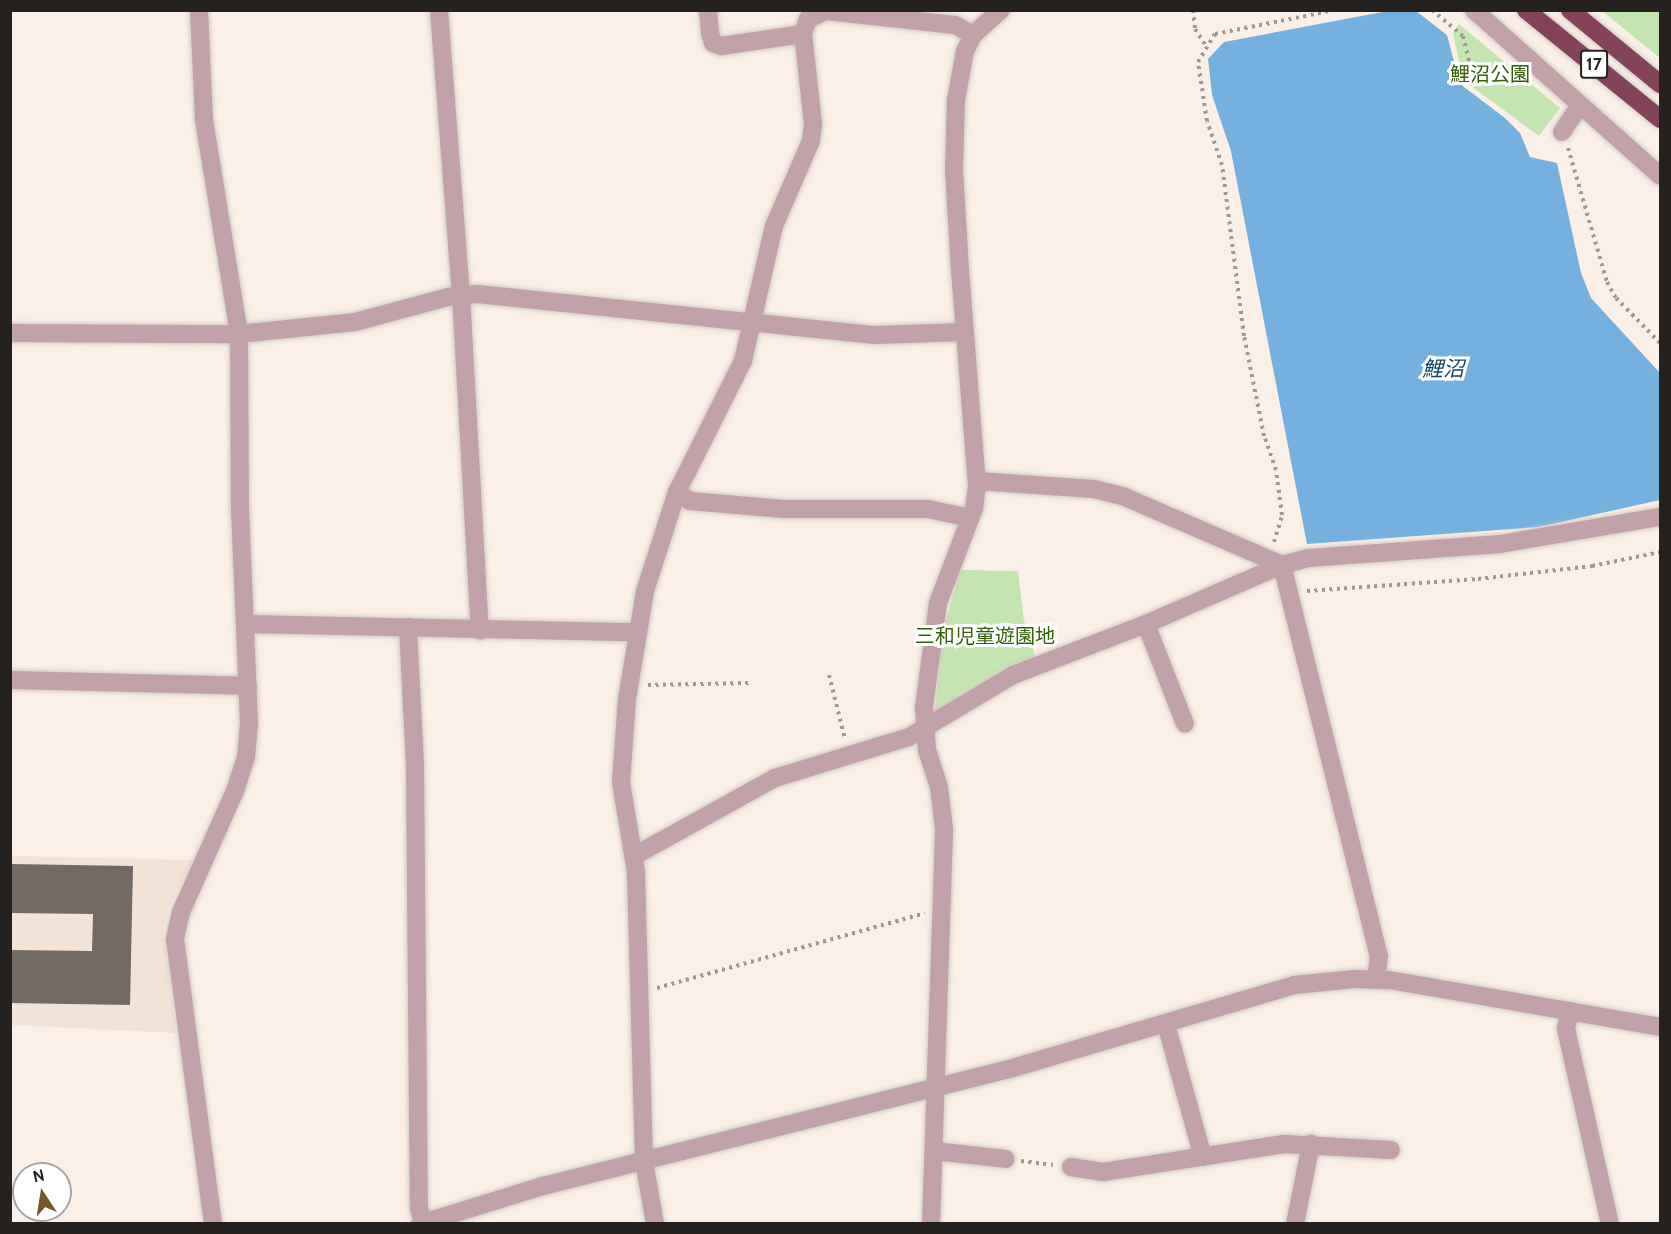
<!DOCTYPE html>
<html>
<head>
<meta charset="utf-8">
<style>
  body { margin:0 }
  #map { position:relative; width:1671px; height:1234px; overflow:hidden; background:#faf0e8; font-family:Cabin,"Noto Sans JP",sans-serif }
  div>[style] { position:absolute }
  .built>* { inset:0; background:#f3e3d6 }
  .green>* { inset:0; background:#c4e5b0 }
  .water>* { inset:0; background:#75b1df }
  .building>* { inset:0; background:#716962 }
  .path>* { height:4px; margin-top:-2px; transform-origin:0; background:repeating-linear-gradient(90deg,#9f9892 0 3px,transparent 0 7.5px) }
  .roads { filter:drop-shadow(0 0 2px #d4cbc4) drop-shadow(0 0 2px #d4cbc4) }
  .minor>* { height:18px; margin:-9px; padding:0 9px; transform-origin:9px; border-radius:9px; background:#c2a1a9 }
  .highway>* { height:18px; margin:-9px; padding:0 9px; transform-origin:9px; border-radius:9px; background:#844358 }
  span { translate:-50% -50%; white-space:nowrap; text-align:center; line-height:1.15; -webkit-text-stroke:6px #fff; paint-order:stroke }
  .shield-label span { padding:2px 4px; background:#fff; border:2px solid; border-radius:4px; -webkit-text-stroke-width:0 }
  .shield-label { font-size:18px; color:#25211e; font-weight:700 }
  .park-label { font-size:20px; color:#36620d }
  .water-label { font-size:21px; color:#164463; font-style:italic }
  .frame { position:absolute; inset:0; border:12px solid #25211e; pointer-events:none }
  .north { position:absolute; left:12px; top:1162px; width:60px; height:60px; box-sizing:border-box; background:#fff; border:2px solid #a8a6a5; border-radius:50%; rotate:348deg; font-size:16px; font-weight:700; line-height:24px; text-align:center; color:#25211e }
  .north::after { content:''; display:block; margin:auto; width:21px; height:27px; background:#75572b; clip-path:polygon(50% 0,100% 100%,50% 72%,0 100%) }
</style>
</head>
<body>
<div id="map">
  <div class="built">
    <i style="clip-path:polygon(11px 856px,194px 860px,170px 904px,163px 930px,176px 1033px,11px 1025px)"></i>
  </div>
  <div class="green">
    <i style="clip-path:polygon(1602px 11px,1660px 11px,1660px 58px)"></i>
    <i style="clip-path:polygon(1459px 24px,1560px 108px,1539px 136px,1463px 80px,1453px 33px)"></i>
    <i style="clip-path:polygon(960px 570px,1018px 571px,1024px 621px,1036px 659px,940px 712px,935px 710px,943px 631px)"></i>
  </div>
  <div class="water">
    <i style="clip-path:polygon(1388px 11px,1416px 11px,1447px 35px,1460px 84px,1505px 118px,1520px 133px,1530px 157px,1557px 163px,1581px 273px,1591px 298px,1660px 373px,1660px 500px,1539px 527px,1307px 544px,1231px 151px,1212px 95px,1208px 59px,1224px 42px)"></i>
  </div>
  <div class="building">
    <i style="clip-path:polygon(10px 864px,133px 866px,130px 1005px,10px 1003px,10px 950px,92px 951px,93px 914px,10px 913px)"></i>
  </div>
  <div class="path">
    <i style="left:1193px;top:10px;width:19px;rotate:84deg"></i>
    <i style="left:1195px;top:29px;width:20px;rotate:57deg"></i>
    <i style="left:1432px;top:10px;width:40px;rotate:40deg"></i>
    <i style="left:1463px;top:36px;width:36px;rotate:76deg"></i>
    <i style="left:1472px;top:71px;width:20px;rotate:41deg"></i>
    <i style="left:1568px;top:148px;width:140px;rotate:73.8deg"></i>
    <i style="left:1607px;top:282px;width:18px;rotate:61deg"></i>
    <i style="left:1616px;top:298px;width:63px;rotate:45.6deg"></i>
    <i style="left:1274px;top:542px;width:28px;rotate:-73deg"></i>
    <i style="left:1282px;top:515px;width:45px;rotate:-97.6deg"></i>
    <i style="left:1276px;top:470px;width:36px;rotate:-109deg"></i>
    <i style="left:1264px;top:436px;width:102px;rotate:-101.3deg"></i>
    <i style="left:1244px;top:336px;width:172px;rotate:-97.3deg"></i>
    <i style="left:1222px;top:165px;width:46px;rotate:-108.8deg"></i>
    <i style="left:1207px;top:121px;width:60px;rotate:-98.7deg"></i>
    <i style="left:1198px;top:62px;width:33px;rotate:-59deg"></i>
    <i style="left:1215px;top:34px;width:122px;rotate:-11.3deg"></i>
    <i style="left:1307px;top:591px;width:171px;rotate:-4deg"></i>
    <i style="left:1478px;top:579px;width:115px;rotate:-6.5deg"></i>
    <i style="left:1592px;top:566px;width:69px;rotate:-11.6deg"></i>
    <i style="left:829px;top:675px;width:66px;rotate:76deg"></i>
    <i style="left:648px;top:685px;width:101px;rotate:-1.1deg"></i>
    <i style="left:657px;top:988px;width:278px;rotate:-15.6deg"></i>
    <i style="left:1021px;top:1161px;width:32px;rotate:7deg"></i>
  </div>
  <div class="roads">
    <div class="minor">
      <i style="left:199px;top:10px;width:110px;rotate:87.4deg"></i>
      <i style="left:204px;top:120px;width:217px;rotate:80.7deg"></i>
      <i style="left:239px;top:334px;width:175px;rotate:89.7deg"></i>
      <i style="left:240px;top:509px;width:214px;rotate:87.6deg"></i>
      <i style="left:249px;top:723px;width:34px;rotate:95deg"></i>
      <i style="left:246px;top:757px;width:38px;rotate:108deg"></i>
      <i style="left:234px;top:793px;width:130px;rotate:114deg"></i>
      <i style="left:181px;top:912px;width:28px;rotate:103deg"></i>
      <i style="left:175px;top:939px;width:288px;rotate:82.4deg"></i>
      <i style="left:439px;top:10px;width:286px;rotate:85.6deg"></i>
      <i style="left:461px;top:295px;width:336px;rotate:86.8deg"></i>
      <i style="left:708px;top:10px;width:23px;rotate:85deg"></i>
      <i style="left:710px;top:33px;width:10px;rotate:73deg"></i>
      <i style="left:713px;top:43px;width:9px;rotate:21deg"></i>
      <i style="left:721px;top:46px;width:83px;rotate:-8.3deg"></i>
      <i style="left:1474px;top:10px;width:249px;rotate:41.7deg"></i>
      <i style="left:1562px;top:132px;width:30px;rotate:-56deg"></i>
      <i style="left:10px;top:333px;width:229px;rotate:0.3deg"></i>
      <i style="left:239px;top:334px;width:117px;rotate:-5.9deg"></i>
      <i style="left:355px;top:322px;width:96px;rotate:-15deg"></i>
      <i style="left:448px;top:297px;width:29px;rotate:-6deg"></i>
      <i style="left:477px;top:294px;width:400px;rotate:5.9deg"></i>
      <i style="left:875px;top:335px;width:90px;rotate:-1.9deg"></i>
      <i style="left:977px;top:481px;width:117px;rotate:3.9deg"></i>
      <i style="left:1094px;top:489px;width:32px;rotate:14deg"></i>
      <i style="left:1125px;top:497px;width:171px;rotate:23.4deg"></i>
      <i style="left:1282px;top:565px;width:403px;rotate:76.1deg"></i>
      <i style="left:1379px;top:956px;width:23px;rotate:97deg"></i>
      <i style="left:677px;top:492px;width:16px;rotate:35deg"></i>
      <i style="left:690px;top:501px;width:94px;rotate:4.9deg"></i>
      <i style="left:784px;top:509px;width:144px"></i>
      <i style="left:928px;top:509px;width:43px;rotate:12.1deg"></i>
      <i style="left:245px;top:624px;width:391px;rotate:1.2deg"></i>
      <i style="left:1146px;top:624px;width:107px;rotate:68.7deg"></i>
      <i style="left:408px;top:627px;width:139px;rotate:87.1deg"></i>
      <i style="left:415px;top:766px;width:442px;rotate:89.5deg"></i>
      <i style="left:419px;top:1208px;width:16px;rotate:75deg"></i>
      <i style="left:10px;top:680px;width:238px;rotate:1.4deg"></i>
      <i style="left:634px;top:856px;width:161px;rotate:-29deg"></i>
      <i style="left:775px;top:778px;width:140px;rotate:-17deg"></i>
      <i style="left:909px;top:737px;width:121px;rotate:-30.8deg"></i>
      <i style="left:1013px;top:675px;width:142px;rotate:-21deg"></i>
      <i style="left:1146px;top:624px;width:148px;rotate:-23.5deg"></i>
      <i style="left:1282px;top:565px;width:28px;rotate:-15deg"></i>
      <i style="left:1309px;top:558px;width:192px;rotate:-4.2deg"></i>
      <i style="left:1500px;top:544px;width:162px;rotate:-9.6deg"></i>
      <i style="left:1570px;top:1011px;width:18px;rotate:103deg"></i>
      <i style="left:1566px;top:1029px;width:200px;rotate:77.3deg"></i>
      <i style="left:1166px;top:1024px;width:138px;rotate:74.5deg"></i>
      <i style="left:934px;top:1151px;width:72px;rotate:6.3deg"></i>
      <i style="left:1071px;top:1167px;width:32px;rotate:9deg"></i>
      <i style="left:1103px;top:1172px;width:183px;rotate:-8.8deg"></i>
      <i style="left:1284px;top:1144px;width:107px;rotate:3.2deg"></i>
      <i style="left:420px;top:1224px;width:129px;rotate:-17.2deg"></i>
      <i style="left:543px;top:1186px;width:488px;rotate:-14.1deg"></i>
      <i style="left:1016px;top:1067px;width:290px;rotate:-16.4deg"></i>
      <i style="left:1294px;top:985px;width:61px;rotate:-5.6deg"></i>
      <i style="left:1355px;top:979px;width:34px;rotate:2deg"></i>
      <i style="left:1389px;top:980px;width:275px;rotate:9.8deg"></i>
      <i style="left:655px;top:1224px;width:64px;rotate:-99.9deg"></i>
      <i style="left:644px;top:1161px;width:289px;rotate:-91.6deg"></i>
      <i style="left:636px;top:872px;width:91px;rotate:-99.5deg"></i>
      <i style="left:621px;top:782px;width:83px;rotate:-85.9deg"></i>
      <i style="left:627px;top:699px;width:109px;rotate:-80.5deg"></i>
      <i style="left:645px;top:591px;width:104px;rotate:-72.1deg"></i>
      <i style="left:677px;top:492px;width:147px;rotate:-63.3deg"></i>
      <i style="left:743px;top:361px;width:139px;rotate:-77.1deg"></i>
      <i style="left:774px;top:226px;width:93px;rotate:-66.5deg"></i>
      <i style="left:811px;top:141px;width:17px;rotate:-83deg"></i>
      <i style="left:813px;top:124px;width:91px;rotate:-96.3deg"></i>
      <i style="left:803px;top:34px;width:16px;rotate:-72deg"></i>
      <i style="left:808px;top:19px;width:20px;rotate:-24deg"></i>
      <i style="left:826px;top:11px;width:130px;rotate:6.2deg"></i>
      <i style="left:955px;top:25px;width:21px;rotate:29deg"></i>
      <i style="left:931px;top:1224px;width:395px;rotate:-88.1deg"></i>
      <i style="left:944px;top:829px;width:42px;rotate:-96.8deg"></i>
      <i style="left:939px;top:787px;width:38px;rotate:-108deg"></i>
      <i style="left:927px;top:751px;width:44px;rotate:-93.9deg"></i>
      <i style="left:924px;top:707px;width:105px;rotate:-82.3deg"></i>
      <i style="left:938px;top:603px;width:102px;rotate:-69.2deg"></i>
      <i style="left:974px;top:508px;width:22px;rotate:-82deg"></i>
      <i style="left:977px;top:486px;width:216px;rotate:-94.5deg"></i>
      <i style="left:960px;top:271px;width:101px;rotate:-93.4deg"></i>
      <i style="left:954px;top:170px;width:70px;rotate:-88.4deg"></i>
      <i style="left:956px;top:100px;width:50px;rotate:-79.6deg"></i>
      <i style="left:965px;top:51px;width:18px;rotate:-63deg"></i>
      <i style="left:973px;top:35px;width:38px;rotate:-42deg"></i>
      <i style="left:1295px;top:1224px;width:82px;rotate:-78.7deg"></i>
    </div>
    <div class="highway">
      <i style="left:1526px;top:10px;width:173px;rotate:39.1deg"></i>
      <i style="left:1570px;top:10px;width:117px;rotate:39.4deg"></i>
    </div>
  </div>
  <div class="shield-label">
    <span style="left:1594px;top:64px">17</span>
  </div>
  <div class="park-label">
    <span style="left:1490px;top:74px">鯉沼公園</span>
    <span style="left:985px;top:636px">三和児童遊園地</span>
  </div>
  <div class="water-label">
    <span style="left:1443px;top:369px">鯉沼</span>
  </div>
  <div class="frame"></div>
  <div class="north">N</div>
</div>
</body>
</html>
